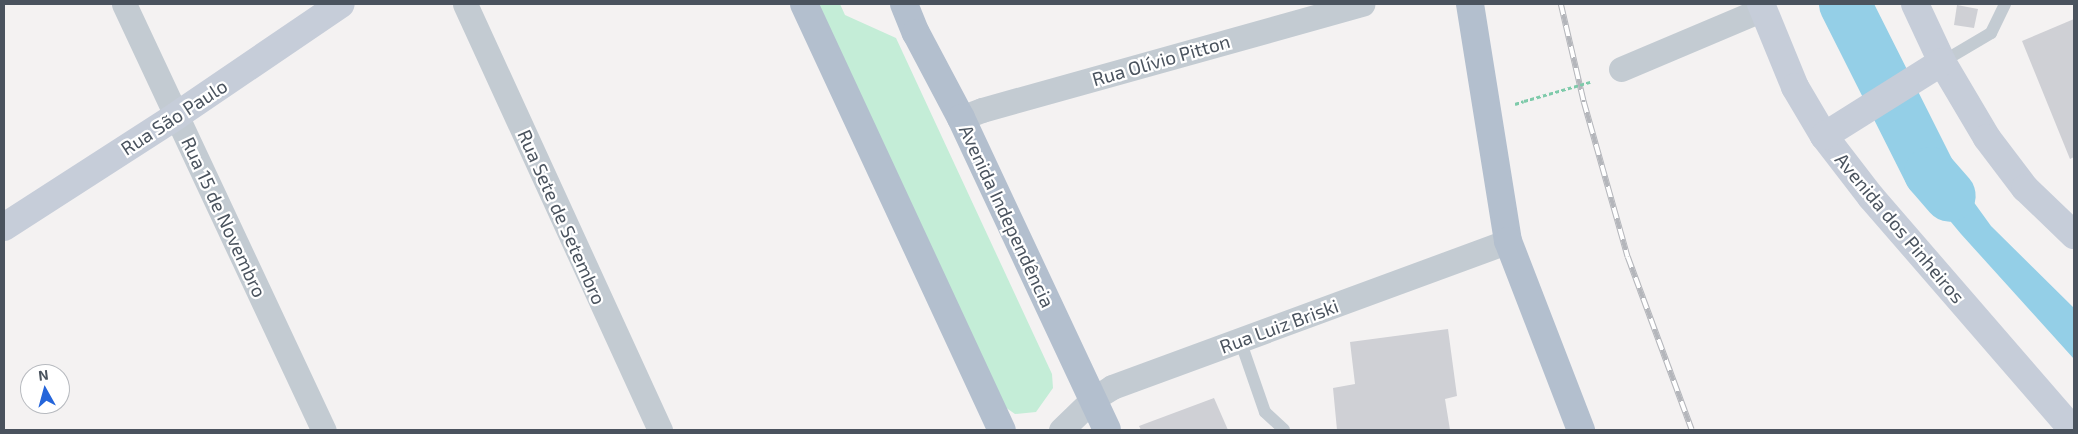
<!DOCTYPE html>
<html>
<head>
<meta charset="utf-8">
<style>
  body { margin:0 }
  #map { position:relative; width:2078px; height:434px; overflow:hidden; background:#f4f2f2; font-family:"Exo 2",sans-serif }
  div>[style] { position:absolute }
  .green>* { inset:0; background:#c4edd7 }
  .water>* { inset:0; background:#94cfe7 }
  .river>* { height:52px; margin:-26px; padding:0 26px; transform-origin:26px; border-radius:26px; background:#94cfe7 }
  .building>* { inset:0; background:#cfd0d5 }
  .path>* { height:3px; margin-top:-1.5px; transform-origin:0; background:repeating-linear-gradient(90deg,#7ecaaa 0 4px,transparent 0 6.5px) }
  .lane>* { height:12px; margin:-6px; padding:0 6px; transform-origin:6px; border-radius:6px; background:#c3cbd2 }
  .street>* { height:25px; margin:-12.5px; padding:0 12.5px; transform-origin:12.5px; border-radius:12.5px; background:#c3cbd2 }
  .secondary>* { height:28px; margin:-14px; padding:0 14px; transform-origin:14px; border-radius:14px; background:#c6cdd9 }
  .primary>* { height:28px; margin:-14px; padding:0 14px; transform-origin:14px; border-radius:14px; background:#b3bfce }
  .rail>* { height:5.5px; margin-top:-2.75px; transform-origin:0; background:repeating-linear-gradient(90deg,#fff 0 11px,#b4b6bb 0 22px); box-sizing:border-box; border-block:1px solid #b4b6bb }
  .path-bridge>* { height:3px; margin-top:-1.5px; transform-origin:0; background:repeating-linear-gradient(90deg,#7ecaaa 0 4px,transparent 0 6.5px) }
  span { translate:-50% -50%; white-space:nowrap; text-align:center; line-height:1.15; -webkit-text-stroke:4.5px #fff; paint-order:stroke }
  .street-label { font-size:19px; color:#4a535e }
  .frame { position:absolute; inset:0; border:5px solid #4a535e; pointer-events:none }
  .north { position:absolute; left:20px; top:364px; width:50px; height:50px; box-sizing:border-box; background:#fff; border:1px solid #b7babf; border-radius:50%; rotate:353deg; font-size:14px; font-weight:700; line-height:20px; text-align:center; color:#4a535e }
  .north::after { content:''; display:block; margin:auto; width:18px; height:22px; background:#2565da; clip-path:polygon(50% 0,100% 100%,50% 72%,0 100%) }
</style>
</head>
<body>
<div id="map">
  <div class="green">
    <i style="clip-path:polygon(815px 4px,840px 4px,845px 15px,896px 38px,1052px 374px,1053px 388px,1036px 412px,1015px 414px,1005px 407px)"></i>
  </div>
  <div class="water">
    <i style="clip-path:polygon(1825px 4px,1870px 4px,1895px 61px,1857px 79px)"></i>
    <i style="clip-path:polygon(1921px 129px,1991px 226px,2074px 308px,2074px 359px,1961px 234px,1891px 150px)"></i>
  </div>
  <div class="river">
    <i style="left:1845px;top:4px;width:189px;rotate:63.3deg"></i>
    <i style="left:1930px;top:173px;width:30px;rotate:49deg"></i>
  </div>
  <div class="building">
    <i style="clip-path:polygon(1957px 5px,1978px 9px,1974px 28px,1954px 25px)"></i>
    <i style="clip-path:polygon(2074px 19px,2074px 157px,2070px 159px,2022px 41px)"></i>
    <i style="clip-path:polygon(1448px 329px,1457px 396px,1445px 399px,1450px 430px,1337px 430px,1333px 388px,1355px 384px,1350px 342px)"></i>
    <i style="clip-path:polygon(1214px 398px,1228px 430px,1141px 430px,1139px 426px)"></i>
  </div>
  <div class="path">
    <i style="left:1515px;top:104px;width:9px;rotate:-18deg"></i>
  </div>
  <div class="lane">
    <i style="left:1942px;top:62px;width:57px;rotate:-30.6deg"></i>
    <i style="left:1991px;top:33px;width:32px;rotate:-64deg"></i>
    <i style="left:1240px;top:340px;width:76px;rotate:70.9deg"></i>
    <i style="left:1265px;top:412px;width:26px;rotate:43deg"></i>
  </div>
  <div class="street">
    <i style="left:124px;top:4px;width:471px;rotate:64.9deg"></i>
    <i style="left:465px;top:4px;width:469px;rotate:65.4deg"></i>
    <i style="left:1621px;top:69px;width:154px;rotate:-22.9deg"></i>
    <i style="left:961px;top:118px;width:22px;rotate:-21deg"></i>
    <i style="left:982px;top:110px;width:395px;rotate:-15.6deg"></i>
    <i style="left:1061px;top:430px;width:45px;rotate:-44.1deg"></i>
    <i style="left:1093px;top:399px;width:22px;rotate:-32deg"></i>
    <i style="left:1112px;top:387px;width:422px;rotate:-20.2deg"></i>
  </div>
  <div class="secondary">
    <i style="left:1761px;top:4px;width:90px;rotate:67.7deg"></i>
    <i style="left:1795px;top:87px;width:57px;rotate:59.4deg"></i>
    <i style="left:1824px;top:136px;width:77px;rotate:52.4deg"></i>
    <i style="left:1871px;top:197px;width:308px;rotate:49.1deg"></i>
    <i style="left:1915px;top:4px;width:64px;rotate:65deg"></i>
    <i style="left:1942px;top:62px;width:88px;rotate:59.4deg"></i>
    <i style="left:1987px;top:138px;width:63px;rotate:52.8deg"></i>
    <i style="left:2025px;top:188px;width:68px;rotate:43.8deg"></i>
    <i style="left:1824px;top:136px;width:139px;rotate:-32.1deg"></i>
    <i style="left:4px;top:227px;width:205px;rotate:-32.8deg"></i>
    <i style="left:176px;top:116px;width:199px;rotate:-34.2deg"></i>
  </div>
  <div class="primary">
    <i style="left:804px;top:4px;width:470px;rotate:65.1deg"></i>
    <i style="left:904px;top:4px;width:31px;rotate:68deg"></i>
    <i style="left:916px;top:33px;width:96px;rotate:62.1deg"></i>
    <i style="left:961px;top:118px;width:344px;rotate:64.9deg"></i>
    <i style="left:1470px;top:4px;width:240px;rotate:80.9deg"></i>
    <i style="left:1508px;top:241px;width:203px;rotate:68.9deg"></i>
  </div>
  <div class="rail">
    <i style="left:1561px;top:4px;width:101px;rotate:76.8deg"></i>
    <i style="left:1584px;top:102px;width:161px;rotate:74.2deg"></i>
    <i style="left:1628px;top:257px;width:184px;rotate:69.7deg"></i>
  </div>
  <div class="path-bridge">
    <i style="left:1524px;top:101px;width:69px;rotate:-16.1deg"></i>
  </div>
  <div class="street-label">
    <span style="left:1161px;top:60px;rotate:-16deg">Rua Olívio Pitton</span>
    <span style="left:174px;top:117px;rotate:-33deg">Rua São Paulo</span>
    <span style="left:1007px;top:216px;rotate:65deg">Avenida Independência</span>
    <span style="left:224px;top:217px;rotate:65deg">Rua 15 de Novembro</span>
    <span style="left:562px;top:217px;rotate:66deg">Rua Sete de Setembro</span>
    <span style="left:1900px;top:228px;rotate:50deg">Avenida dos Pinheiros</span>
    <span style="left:1279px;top:326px;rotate:-20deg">Rua Luiz Briski</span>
  </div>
  <div class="frame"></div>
  <div class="north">N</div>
</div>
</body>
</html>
